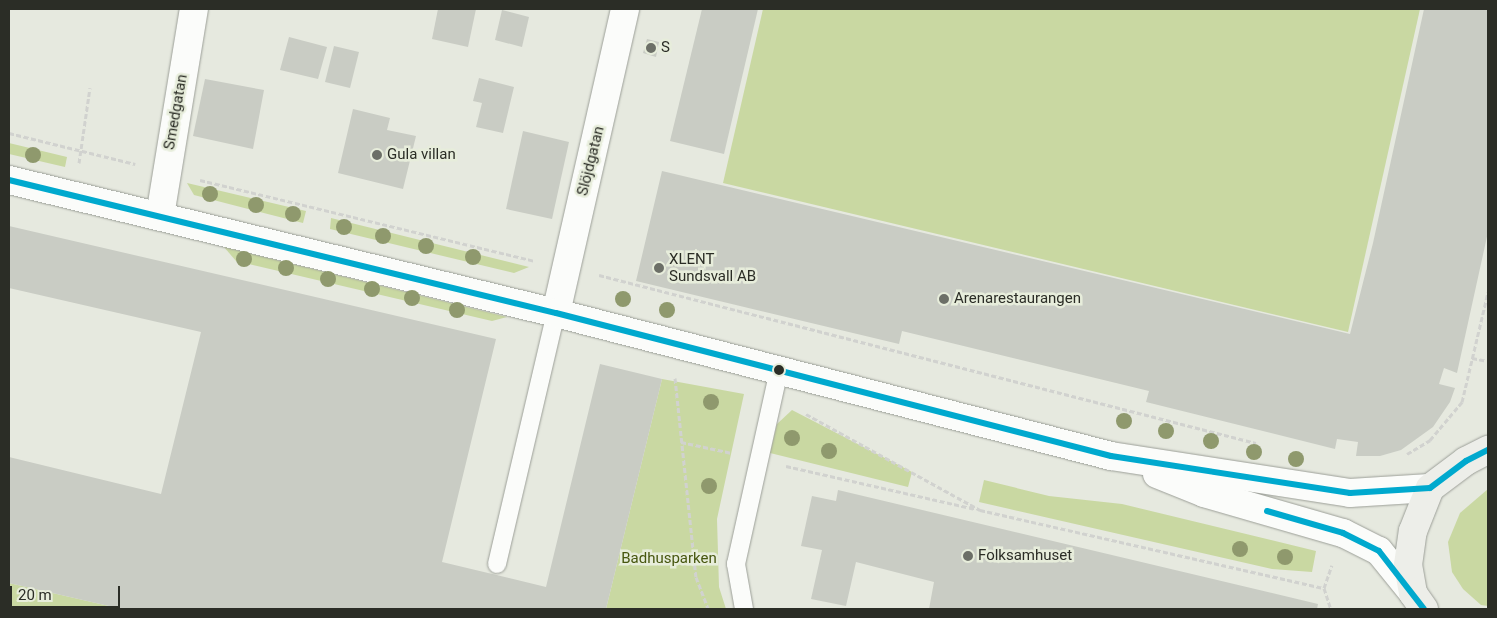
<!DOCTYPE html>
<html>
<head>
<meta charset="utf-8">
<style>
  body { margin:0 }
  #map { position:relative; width:1497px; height:618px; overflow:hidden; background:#e6e9df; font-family:Roboto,sans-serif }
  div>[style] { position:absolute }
  .green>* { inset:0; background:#c9d8a2 }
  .building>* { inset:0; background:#c9ccc4 }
  .path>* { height:3px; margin-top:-1.5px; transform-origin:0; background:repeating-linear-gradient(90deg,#d1d2cf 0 5px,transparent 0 7.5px) }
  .roads { filter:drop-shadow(0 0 1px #9c9f98) drop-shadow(0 0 1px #9c9f98) }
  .service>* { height:18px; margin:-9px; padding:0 9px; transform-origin:9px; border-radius:9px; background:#fbfcfa }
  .minor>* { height:28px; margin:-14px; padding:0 14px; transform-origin:14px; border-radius:14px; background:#fbfcfa }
  .tertiary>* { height:28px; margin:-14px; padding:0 14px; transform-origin:14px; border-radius:14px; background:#fbfcfa }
  .secondary>* { height:28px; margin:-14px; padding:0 14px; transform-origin:14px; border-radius:14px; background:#edeee9 }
  .bus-1>* { height:6px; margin:-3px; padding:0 3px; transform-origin:3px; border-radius:3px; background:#00a9ce }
  .trees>* { width:16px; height:16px; margin:-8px; border-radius:50%; background:#8f996d }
  .dots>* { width:14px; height:14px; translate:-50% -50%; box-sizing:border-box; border:2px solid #e7eddb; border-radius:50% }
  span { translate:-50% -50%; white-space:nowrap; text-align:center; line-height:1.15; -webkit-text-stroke:5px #e7eddb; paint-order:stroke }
  .poi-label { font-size:15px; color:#2b2d26 }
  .left { translate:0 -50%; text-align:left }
  .street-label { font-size:15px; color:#2b2d26 }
  .park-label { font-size:15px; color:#475710 }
  .frame { position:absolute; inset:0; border:10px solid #2b2d26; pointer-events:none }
  .scale { position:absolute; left:10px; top:586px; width:110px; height:22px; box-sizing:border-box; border:2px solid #2b2d26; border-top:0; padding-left:6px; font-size:15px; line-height:18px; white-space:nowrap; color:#2b2d26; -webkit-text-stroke:4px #e7eddb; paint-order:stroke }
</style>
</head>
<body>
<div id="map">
  <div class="green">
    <i style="clip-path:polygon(763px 9px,1420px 9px,1348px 332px,723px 183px)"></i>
    <i style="clip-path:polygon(9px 143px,67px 157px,65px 167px,9px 154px)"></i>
    <i style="clip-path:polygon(187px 183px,306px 211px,303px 223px,194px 195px)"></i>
    <i style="clip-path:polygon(331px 218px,529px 267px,514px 273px,330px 229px)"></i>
    <i style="clip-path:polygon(224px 247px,507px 317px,492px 321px,236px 261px)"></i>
    <i style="clip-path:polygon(662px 379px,744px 394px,717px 519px,719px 587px,726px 609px,606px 609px)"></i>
    <i style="clip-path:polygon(792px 410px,912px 472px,908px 487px,770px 453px,777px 424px)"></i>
    <i style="clip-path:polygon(984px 480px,1049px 496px,1122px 504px,1316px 551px,1312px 572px,1272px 569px,979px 502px)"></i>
    <i style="clip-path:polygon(1488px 489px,1488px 606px,1481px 605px,1463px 589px,1452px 572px,1448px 542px,1460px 513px)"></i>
    <i style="clip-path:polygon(9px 583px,122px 609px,9px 609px)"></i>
  </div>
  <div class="building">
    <i style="clip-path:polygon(438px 9px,476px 9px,468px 47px,432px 39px)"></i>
    <i style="clip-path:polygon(702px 9px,758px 9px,724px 154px,670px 141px)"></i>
    <i style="clip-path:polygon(1424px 9px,1488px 9px,1488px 232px,1457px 373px,1444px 368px,1439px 384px,1455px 388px,1450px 402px,1433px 427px,1401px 450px,1380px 456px,1356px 456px,1358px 442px,1337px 439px,1335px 449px,1146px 402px,1149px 391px,902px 331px,899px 344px,636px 281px,662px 171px,1350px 334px,1373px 243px)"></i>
    <i style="clip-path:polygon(502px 10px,529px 17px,522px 47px,495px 40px)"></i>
    <i style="clip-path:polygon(289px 37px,327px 47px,318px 79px,280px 70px)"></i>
    <i style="clip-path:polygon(647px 39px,659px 42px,656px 57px,643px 53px)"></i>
    <i style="clip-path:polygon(334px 46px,359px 52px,350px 88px,325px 82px)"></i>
    <i style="clip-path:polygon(479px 78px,514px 87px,503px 133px,476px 127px,482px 103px,473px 101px)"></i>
    <i style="clip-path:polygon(205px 79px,264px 90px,253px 149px,193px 136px)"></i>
    <i style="clip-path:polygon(353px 109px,390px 118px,387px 130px,416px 136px,403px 189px,338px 173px)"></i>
    <i style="clip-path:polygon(523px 131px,569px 142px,552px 219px,506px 209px)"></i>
    <i style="clip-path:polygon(9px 226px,496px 339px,442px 562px,546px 587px,600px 364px,662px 379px,606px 609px,122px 609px,9px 583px,9px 457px,161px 494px,201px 332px,9px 288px)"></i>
    <i style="clip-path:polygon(838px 490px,1318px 604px,1317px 609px,929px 609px,934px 582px,856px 562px,846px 606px,811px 599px,822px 550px,801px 546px,812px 496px,836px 501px)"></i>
  </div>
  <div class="path">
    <i style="left:9px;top:133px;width:130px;rotate:13.8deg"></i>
    <i style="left:79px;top:163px;width:76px;rotate:-81.7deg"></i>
    <i style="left:200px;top:180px;width:344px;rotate:13.6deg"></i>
    <i style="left:599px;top:275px;width:678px;rotate:14.34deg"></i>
    <i style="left:1472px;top:358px;width:16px;rotate:11deg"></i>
    <i style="left:675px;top:378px;width:200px;rotate:84deg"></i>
    <i style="left:696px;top:577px;width:34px;rotate:69deg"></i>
    <i style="left:806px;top:414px;width:199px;rotate:28.9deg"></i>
    <i style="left:980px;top:510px;width:353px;rotate:12.8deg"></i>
    <i style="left:1324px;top:588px;width:22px;rotate:72deg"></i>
    <i style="left:681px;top:442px;width:52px;rotate:12.2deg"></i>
    <i style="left:1407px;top:454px;width:27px;rotate:-31deg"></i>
    <i style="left:1430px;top:440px;width:50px;rotate:-49.9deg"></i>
    <i style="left:1462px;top:402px;width:113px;rotate:-76.7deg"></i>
    <i style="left:786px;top:466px;width:194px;rotate:12.8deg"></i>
    <i style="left:1324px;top:588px;width:24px;rotate:-71deg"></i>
  </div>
  <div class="roads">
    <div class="service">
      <i style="left:497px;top:564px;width:258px;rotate:-76.8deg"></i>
      <i style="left:744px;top:609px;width:46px;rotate:-100.1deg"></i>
      <i style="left:736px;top:564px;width:199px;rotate:-77.5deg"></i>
    </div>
    <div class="minor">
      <i style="left:160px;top:216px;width:210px;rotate:-80.7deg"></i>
      <i style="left:556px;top:313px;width:312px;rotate:-77.2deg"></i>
    </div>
    <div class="tertiary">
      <i style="left:9px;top:180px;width:563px;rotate:13.67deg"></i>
      <i style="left:556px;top:313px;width:573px;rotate:14.45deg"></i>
      <i style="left:1111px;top:456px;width:242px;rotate:8.8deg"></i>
      <i style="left:1350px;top:493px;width:80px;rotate:-3.6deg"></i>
      <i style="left:1157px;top:474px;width:51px;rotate:22deg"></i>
      <i style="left:1204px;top:493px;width:145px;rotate:16.1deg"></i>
      <i style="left:1343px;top:533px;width:40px;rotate:26.6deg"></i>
      <i style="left:1379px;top:551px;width:54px;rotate:51deg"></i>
    </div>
    <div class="secondary">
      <i style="left:1424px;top:609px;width:19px;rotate:-125deg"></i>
      <i style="left:1413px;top:593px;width:28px;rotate:-100deg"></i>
      <i style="left:1408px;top:565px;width:34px;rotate:-82deg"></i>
      <i style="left:1413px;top:531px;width:46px;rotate:-68.4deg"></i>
      <i style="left:1430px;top:488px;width:45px;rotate:-36.9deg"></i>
      <i style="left:1466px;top:461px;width:25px;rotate:-27deg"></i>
    </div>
  </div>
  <div class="bus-1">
    <i style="left:9px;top:180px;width:563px;rotate:13.67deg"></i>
    <i style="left:556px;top:313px;width:573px;rotate:14.45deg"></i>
    <i style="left:1111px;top:456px;width:242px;rotate:8.8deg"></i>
    <i style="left:1350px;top:493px;width:80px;rotate:-3.6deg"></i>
    <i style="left:1430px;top:488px;width:45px;rotate:-36.9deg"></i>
    <i style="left:1466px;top:461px;width:25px;rotate:-27deg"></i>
    <i style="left:1267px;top:511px;width:79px;rotate:16.1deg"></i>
    <i style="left:1343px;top:533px;width:40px;rotate:26.6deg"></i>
    <i style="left:1379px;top:551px;width:73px;rotate:52.2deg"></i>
  </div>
  <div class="trees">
    <i style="left:33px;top:155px"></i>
    <i style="left:210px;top:194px"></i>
    <i style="left:256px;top:205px"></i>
    <i style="left:293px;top:214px"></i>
    <i style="left:344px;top:227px"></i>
    <i style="left:383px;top:236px"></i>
    <i style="left:426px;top:246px"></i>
    <i style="left:473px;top:257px"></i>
    <i style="left:244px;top:259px"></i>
    <i style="left:286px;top:268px"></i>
    <i style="left:328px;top:279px"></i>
    <i style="left:372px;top:289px"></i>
    <i style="left:412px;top:298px"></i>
    <i style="left:623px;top:299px"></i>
    <i style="left:457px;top:310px"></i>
    <i style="left:667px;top:310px"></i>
    <i style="left:711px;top:402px"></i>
    <i style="left:1124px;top:421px"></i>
    <i style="left:1166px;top:431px"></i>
    <i style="left:792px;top:438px"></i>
    <i style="left:1211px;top:441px"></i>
    <i style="left:829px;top:451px"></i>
    <i style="left:1254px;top:452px"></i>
    <i style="left:1296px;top:459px"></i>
    <i style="left:709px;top:486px"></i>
    <i style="left:1240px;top:549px"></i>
    <i style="left:1285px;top:557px"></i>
  </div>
  <div class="dots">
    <i style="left:651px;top:48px;background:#6c6f67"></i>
    <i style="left:377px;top:155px;background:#6c6f67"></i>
    <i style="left:659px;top:268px;background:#6c6f67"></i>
    <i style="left:944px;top:299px;background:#6c6f67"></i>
    <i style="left:779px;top:370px;background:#2b2d26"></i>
    <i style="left:968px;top:556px;background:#6c6f67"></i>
  </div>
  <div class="poi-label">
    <span class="left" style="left:661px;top:48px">S</span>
    <span class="left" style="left:387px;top:155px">Gula villan</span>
    <span class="left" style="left:669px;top:268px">XLENT<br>Sundsvall AB</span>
    <span class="left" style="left:954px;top:299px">Arenarestaurangen</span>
    <span class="left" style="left:978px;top:556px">Folksamhuset</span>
  </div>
  <div class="street-label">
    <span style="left:176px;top:112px;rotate:-80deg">Smedgatan</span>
    <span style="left:591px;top:161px;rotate:-76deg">Slöjdgatan</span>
  </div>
  <div class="park-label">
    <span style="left:669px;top:559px">Badhusparken</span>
  </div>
  <div class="frame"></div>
  <div class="scale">20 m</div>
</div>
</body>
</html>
